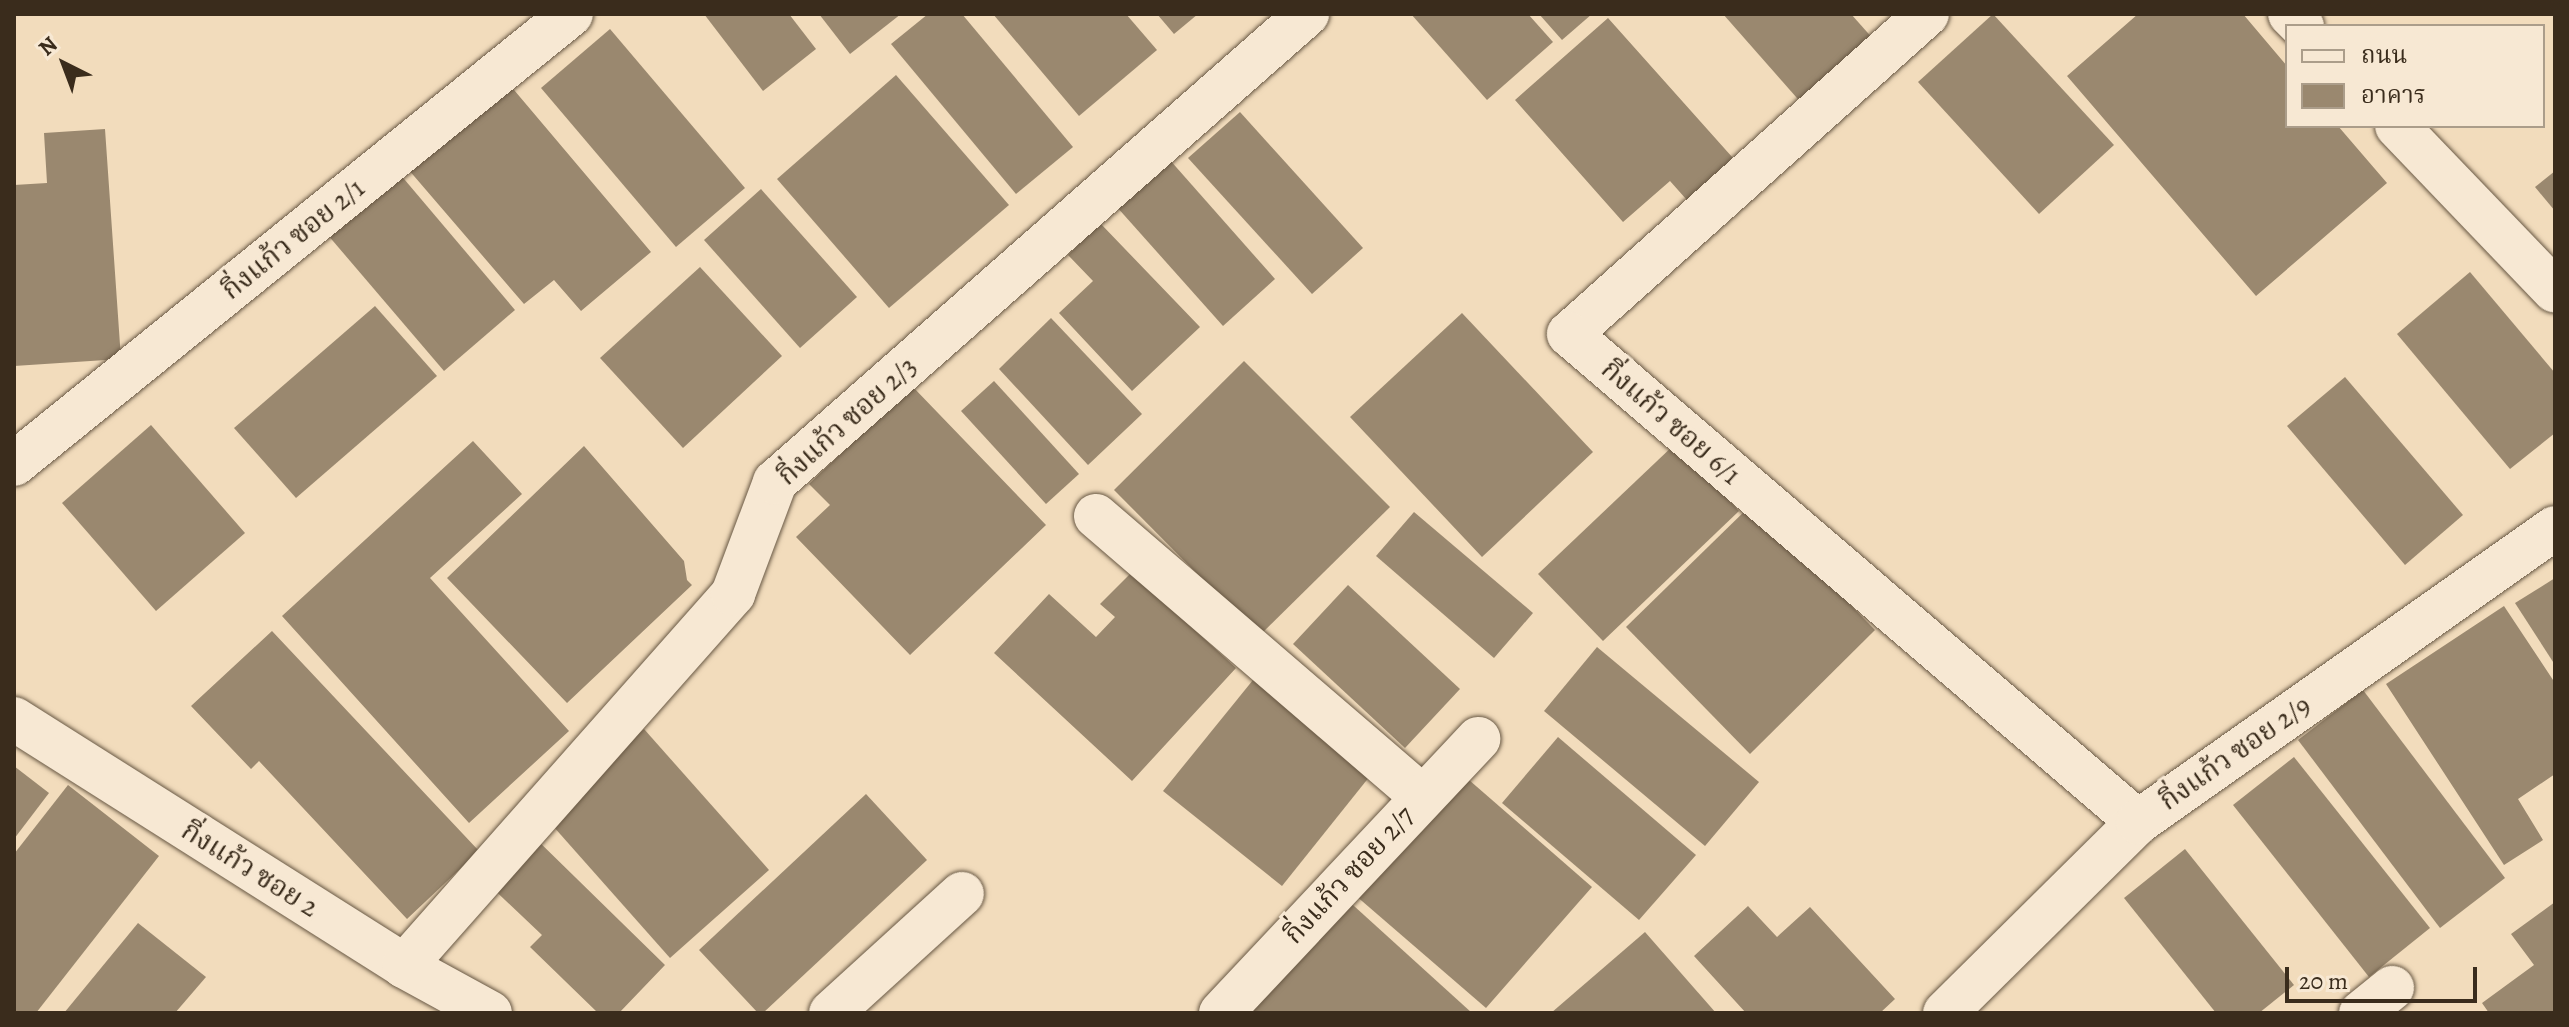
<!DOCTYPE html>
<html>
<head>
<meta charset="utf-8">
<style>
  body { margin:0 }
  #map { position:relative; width:2569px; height:1027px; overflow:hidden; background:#f2dcbc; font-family:Alegreya,"Noto Serif Thai",serif }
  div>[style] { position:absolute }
  .building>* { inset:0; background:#9a886f }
  .roads { filter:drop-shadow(0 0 2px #685844) drop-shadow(0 0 2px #685844) }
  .minor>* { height:44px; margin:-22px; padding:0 22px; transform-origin:22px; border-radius:22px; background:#f7e8d3 }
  span { translate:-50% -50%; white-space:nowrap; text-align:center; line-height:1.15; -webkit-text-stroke:6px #f7e8d3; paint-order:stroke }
  .street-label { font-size:28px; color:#3a2c1c }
  .frame { position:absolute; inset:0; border:16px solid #3a2c1c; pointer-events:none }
  .legend { position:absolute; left:2285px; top:24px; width:260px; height:104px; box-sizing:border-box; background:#f7e8d3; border:2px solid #ab9d8a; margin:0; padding:10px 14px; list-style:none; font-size:24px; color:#3a2c1c }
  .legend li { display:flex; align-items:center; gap:16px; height:40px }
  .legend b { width:40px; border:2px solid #ab9d8a }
  .north { position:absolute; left:24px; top:24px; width:80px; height:80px; -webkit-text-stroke:6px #f7e8d3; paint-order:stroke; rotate:318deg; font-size:22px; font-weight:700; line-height:32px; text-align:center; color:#3a2c1c }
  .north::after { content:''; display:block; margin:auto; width:28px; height:36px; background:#3a2c1c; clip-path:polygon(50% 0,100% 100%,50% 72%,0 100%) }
  .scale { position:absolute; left:2285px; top:967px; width:192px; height:36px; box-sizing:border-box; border:4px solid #3a2c1c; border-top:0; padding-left:10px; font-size:24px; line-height:28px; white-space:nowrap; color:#3a2c1c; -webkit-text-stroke:6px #f7e8d3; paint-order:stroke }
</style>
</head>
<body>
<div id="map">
  <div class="building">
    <i style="clip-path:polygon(704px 14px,789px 14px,816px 49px,763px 91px)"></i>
    <i style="clip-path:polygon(819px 14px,901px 14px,850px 54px)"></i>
    <i style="clip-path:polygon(928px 14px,962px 14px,1073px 147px,1016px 194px,891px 44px)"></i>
    <i style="clip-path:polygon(993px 14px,1126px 14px,1157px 50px,1079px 116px)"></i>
    <i style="clip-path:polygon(1157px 14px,1198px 14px,1174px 34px)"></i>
    <i style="clip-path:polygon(1411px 14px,1528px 14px,1553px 42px,1487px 100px)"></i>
    <i style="clip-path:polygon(1539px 14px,1592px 14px,1562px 40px)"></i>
    <i style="clip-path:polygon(1723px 14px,1851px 14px,1875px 41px,1804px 106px)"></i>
    <i style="clip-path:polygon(1993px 14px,2114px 145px,2039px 214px,1918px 82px)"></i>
    <i style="clip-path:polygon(2138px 14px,2243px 14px,2287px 66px,2287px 126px,2338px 126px,2387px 183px,2256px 296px,2067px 76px)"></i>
    <i style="clip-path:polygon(1608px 18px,1741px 167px,1694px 208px,1670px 181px,1623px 222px,1515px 100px)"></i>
    <i style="clip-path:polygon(610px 29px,745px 188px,676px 247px,541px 88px)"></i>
    <i style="clip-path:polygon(896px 75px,1009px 205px,889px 308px,777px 179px)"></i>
    <i style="clip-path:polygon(509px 84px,651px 252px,581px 311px,554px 280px,524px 304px,408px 169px)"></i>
    <i style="clip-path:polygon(1240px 112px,1363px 248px,1312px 294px,1188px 158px)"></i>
    <i style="clip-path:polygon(105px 129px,121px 359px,14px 366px,14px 185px,47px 183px,44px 133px)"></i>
    <i style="clip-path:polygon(1169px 159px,1275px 279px,1223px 326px,1116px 206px)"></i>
    <i style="clip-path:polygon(2555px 171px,2555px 211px,2535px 187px)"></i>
    <i style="clip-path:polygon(399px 173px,515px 310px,444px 371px,327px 234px)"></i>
    <i style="clip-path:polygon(761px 189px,857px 297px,800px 348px,704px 240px)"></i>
    <i style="clip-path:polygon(1100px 223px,1200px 327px,1132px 391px,1059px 313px,1093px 281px,1068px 255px)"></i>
    <i style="clip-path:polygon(700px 267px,782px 356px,683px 448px,600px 358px)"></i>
    <i style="clip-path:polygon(2470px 272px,2555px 373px,2555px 433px,2510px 469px,2397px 334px)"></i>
    <i style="clip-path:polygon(375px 306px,437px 376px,296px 498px,234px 428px)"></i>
    <i style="clip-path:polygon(1462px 313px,1593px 452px,1482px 557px,1350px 417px)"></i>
    <i style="clip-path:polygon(1051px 318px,1142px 414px,1088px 465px,999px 369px)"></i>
    <i style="clip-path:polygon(1244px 361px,1390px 507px,1259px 636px,1114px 490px)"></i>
    <i style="clip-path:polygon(2345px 377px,2463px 515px,2405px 565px,2287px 426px)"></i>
    <i style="clip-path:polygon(994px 381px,1079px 474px,1046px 504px,961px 411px)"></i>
    <i style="clip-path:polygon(912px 386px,1046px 525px,910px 655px,796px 537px,830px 505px,809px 484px)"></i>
    <i style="clip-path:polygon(151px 425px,245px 533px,156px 611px,62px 503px)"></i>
    <i style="clip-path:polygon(473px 441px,522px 494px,430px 578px,569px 731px,469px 823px,282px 616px)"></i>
    <i style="clip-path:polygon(1676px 443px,1739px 511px,1603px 641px,1538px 574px)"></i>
    <i style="clip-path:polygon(584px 446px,684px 561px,687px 580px,692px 585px,567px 703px,447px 578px)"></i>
    <i style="clip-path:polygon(1752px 504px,1875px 630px,1750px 754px,1626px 627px)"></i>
    <i style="clip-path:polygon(1414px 512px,1533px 613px,1494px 658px,1376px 556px)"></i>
    <i style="clip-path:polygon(1132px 572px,1236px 668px,1132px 781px,994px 653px,1049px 594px,1096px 637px,1115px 617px,1100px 604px)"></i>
    <i style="clip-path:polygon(2555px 578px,2555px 665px,2515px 603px)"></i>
    <i style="clip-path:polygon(1348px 585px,1460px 689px,1405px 748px,1293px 644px)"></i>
    <i style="clip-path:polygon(2504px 606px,2555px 683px,2555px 774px,2518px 799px,2543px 840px,2504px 865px,2386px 684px)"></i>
    <i style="clip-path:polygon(272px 631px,479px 851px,407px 919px,259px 761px,251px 769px,191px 706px)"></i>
    <i style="clip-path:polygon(1597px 647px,1759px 782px,1705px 846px,1544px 711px)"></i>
    <i style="clip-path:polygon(1253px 680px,1370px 776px,1282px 886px,1163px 791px)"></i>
    <i style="clip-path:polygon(2363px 690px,2505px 878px,2440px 928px,2298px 740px)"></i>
    <i style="clip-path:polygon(644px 729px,769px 870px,670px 958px,545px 817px)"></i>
    <i style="clip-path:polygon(1558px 737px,1696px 855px,1639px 920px,1502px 803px)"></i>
    <i style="clip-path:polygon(2294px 757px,2430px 928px,2369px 977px,2233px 805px)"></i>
    <i style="clip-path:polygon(14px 766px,49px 793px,14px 839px)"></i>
    <i style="clip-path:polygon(1461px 773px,1592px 887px,1486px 1008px,1355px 895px)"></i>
    <i style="clip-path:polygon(68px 785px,159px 856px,36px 1013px,14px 1013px,14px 854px)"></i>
    <i style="clip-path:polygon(866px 794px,927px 860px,763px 1013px,758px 1013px,699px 950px)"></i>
    <i style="clip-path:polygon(531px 834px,665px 965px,619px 1013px,598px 1013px,530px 947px,542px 935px,485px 881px)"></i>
    <i style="clip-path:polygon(2185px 849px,2294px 985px,2259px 1013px,2216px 1013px,2124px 898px)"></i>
    <i style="clip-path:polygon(1343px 896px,1472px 1013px,1237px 1013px)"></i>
    <i style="clip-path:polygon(2555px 902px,2555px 1013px,2489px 1013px,2482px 1003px,2534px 965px,2511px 934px)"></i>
    <i style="clip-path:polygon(1748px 906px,1777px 937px,1810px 907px,1895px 999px,1880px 1013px,1746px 1013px,1694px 956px)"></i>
    <i style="clip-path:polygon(138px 923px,206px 977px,175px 1013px,64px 1013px)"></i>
    <i style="clip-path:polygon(1645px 932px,1716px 1013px,1551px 1013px)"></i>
  </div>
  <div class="roads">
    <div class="minor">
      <i style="left:1927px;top:14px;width:480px;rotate:138.2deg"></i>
      <i style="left:1569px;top:334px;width:750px;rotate:40.62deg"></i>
      <i style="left:2290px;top:14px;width:17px;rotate:45deg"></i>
      <i style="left:2397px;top:126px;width:228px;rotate:46.2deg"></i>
      <i style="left:14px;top:464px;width:716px;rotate:-38.93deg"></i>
      <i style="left:1096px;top:516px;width:431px;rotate:40.7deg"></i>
      <i style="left:14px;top:719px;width:462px;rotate:32.3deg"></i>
      <i style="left:404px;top:966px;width:98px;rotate:28.7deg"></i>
      <i style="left:404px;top:966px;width:497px;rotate:-48.5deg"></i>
      <i style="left:733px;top:594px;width:120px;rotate:-69.4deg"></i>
      <i style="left:775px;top:482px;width:709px;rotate:-41.34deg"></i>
      <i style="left:831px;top:1013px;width:177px;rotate:-42.3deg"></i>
      <i style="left:1221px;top:1013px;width:376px;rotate:-46.8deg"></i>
      <i style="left:1945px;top:1013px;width:272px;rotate:-44.7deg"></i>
      <i style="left:2138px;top:822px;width:510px;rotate:-35.19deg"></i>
      <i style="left:2361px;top:1013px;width:40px;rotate:-39deg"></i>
    </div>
  </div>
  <div class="street-label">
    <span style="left:293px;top:239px;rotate:-39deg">กิ่งแก้ว ซอย 2/1</span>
    <span style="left:847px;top:421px;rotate:-42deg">กิ่งแก้ว ซอย 2/3</span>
    <span style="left:1671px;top:422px;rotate:41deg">กิ่งแก้ว ซอย 6/1</span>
    <span style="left:2235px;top:753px;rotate:-35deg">กิ่งแก้ว ซอย 2/9</span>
    <span style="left:250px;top:869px;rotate:32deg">กิ่งแก้ว ซอย 2</span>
    <span style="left:1349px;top:875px;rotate:-47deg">กิ่งแก้ว ซอย 2/7</span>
  </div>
  <div class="frame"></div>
  <ul class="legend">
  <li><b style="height:10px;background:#f7e8d3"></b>ถนน</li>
  <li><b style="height:22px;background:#9a886f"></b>อาคาร</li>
  </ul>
  <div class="north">N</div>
  <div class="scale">20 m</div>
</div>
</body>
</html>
